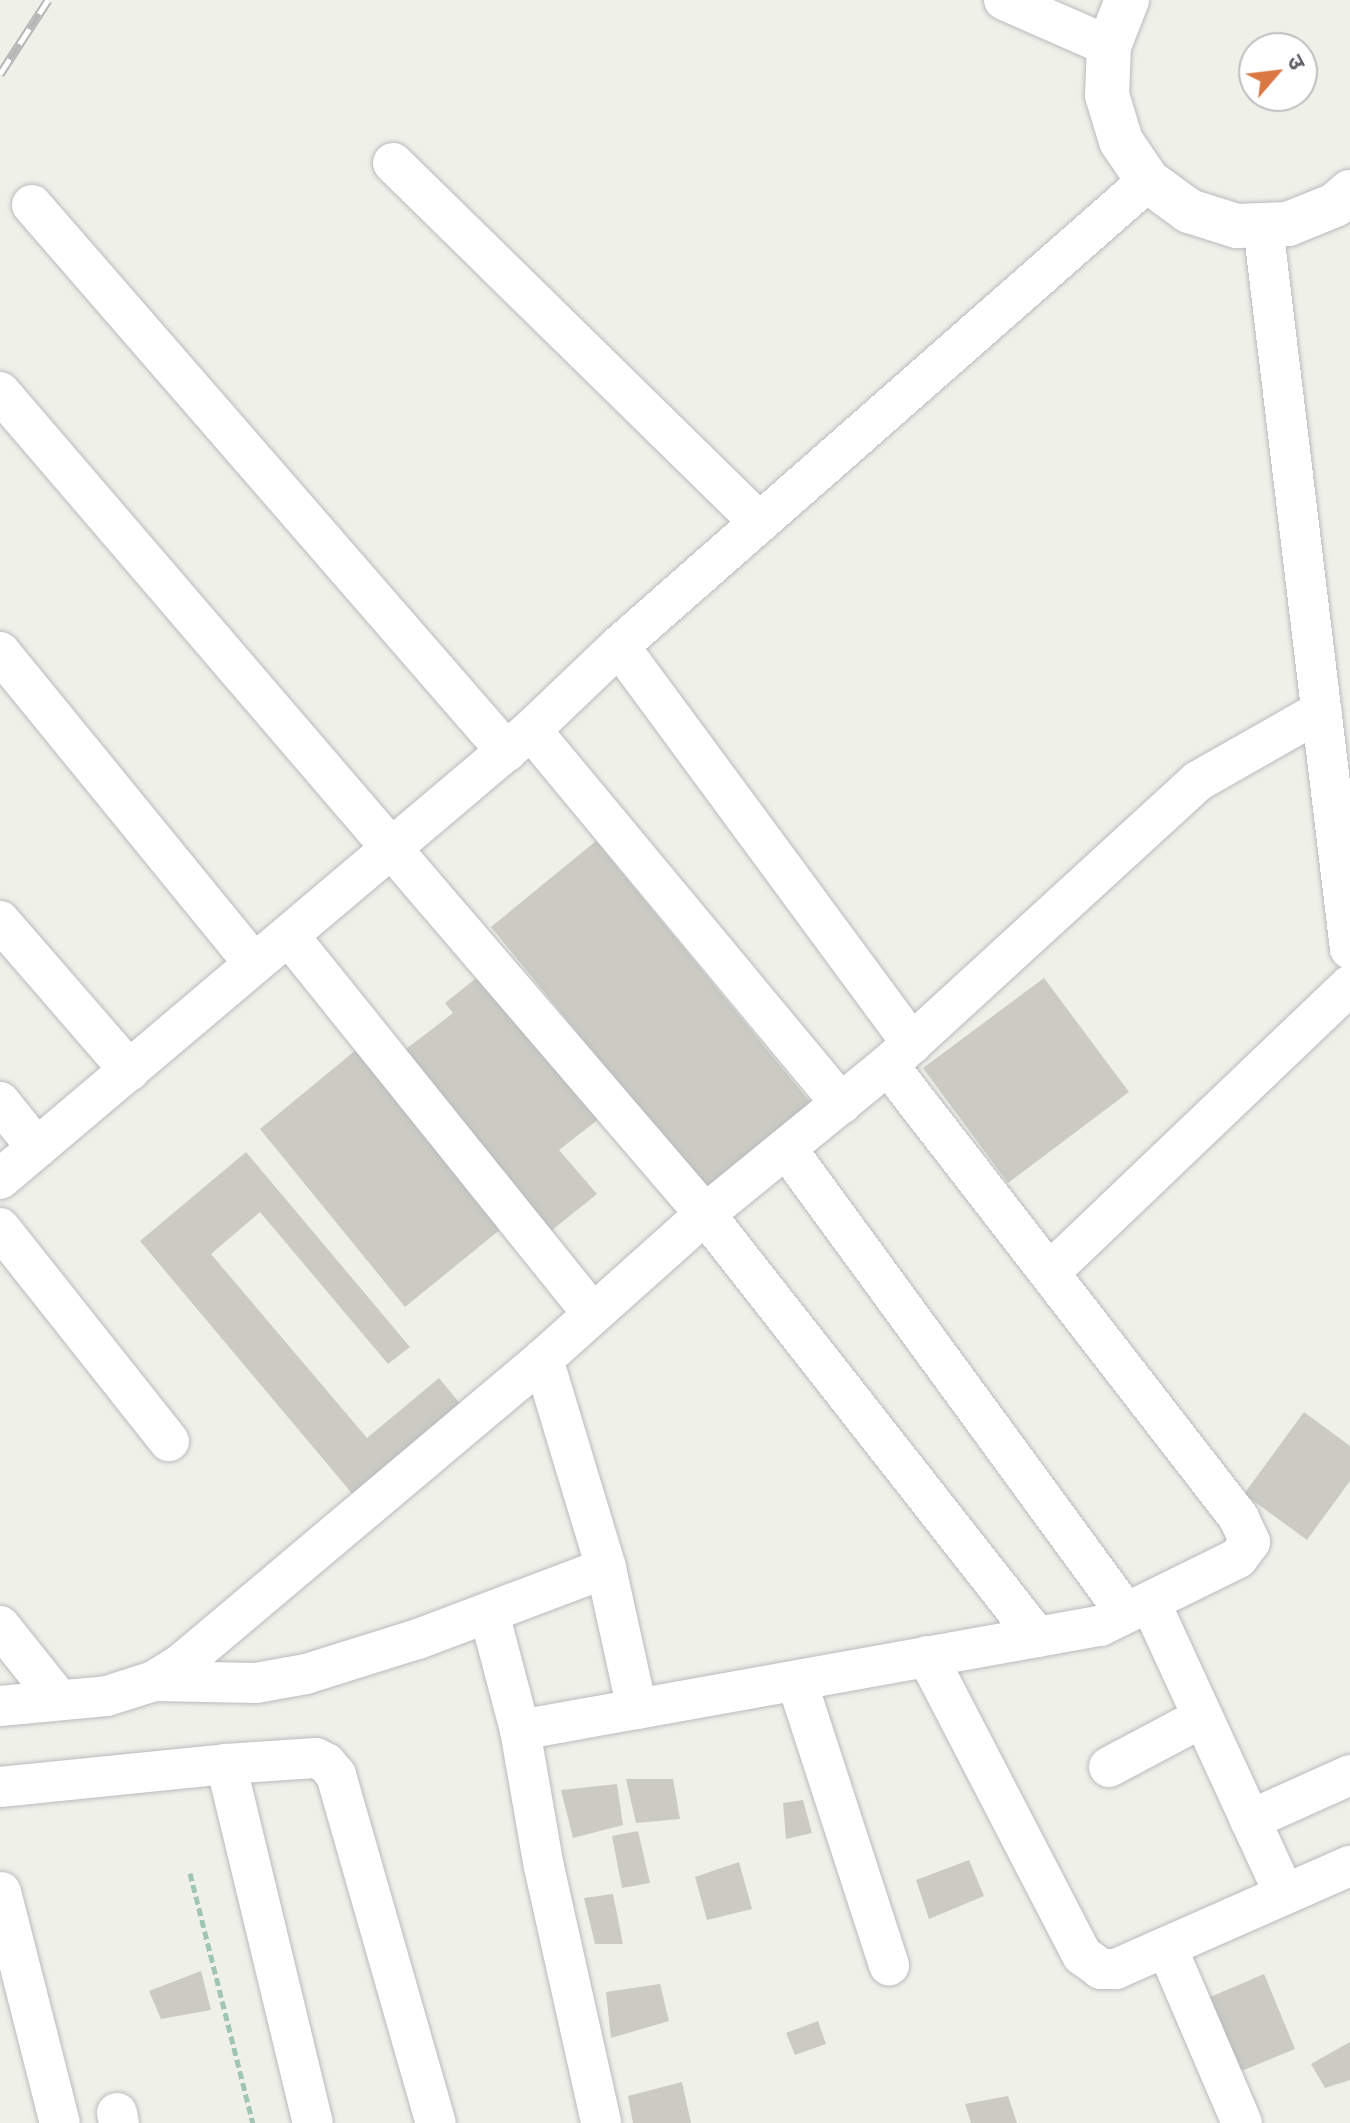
<!DOCTYPE html>
<html>
<head>
<meta charset="utf-8">
<style>
  body { margin:0 }
  #map { position:relative; width:1350px; height:2123px; overflow:hidden; background:#eff0e8; font-family:"Noto Sans","Noto Sans Devanagari",sans-serif }
  div>[style] { position:absolute }
  .building>* { inset:0; background:#cbcbc4 }
  .path>* { height:5px; margin-top:-2.5px; transform-origin:0; background:repeating-linear-gradient(90deg,#a0c5b4 0 8px,transparent 0 12px) }
  .roads { filter:drop-shadow(0 0 2px #babac0) drop-shadow(0 0 2px #babac0) }
  .street>* { height:40px; margin:-20px; padding:0 20px; transform-origin:20px; border-radius:20px; background:#fff }
  .secondary>* { height:44px; margin:-22px; padding:0 22px; transform-origin:22px; border-radius:22px; background:#fff }
  .rail>* { height:9px; margin-top:-4.5px; transform-origin:0; background:repeating-linear-gradient(90deg,#fff 0 18px,#b7b7b8 0 36px); box-sizing:border-box; border-block:2px solid #b7b7b8 }
  span { translate:-50% -50%; white-space:nowrap; text-align:center; line-height:1.15; -webkit-text-stroke:6px #fff; paint-order:stroke }
  .north { position:absolute; left:1238px; top:32px; width:80px; height:80px; box-sizing:border-box; background:#fff; border:2px solid #bfbfc2; border-radius:50%; rotate:62deg; font-size:22px; font-weight:700; line-height:32px; text-align:center; color:#5f6067 }
  .north::after { content:''; display:block; margin:auto; width:28px; height:36px; background:#db7742; clip-path:polygon(50% 0,100% 100%,50% 72%,0 100%) }
</style>
</head>
<body>
<div id="map">
  <div class="building">
    <i style="clip-path:polygon(596px 841px,815px 1108px,709px 1194px,491px 927px)"></i>
    <i style="clip-path:polygon(485px 971px,600px 1118px,559px 1150px,597px 1194px,546px 1235px,401px 1053px,453px 1013px,445px 1003px)"></i>
    <i style="clip-path:polygon(1044px 978px,1129px 1092px,1008px 1183px,923px 1068px)"></i>
    <i style="clip-path:polygon(362px 1045px,507px 1224px,405px 1307px,260px 1129px)"></i>
    <i style="clip-path:polygon(246px 1152px,410px 1347px,388px 1364px,260px 1212px,211px 1254px,367px 1438px,439px 1378px,467px 1412px,360px 1503px,140px 1241px)"></i>
    <i style="clip-path:polygon(1304px 1412px,1350px 1446px,1350px 1481px,1307px 1540px,1244px 1494px)"></i>
    <i style="clip-path:polygon(626px 1779px,673px 1779px,680px 1819px,636px 1823px)"></i>
    <i style="clip-path:polygon(617px 1784px,623px 1825px,573px 1838px,561px 1790px)"></i>
    <i style="clip-path:polygon(803px 1800px,812px 1833px,786px 1839px,783px 1803px)"></i>
    <i style="clip-path:polygon(638px 1831px,650px 1883px,622px 1888px,612px 1836px)"></i>
    <i style="clip-path:polygon(969px 1860px,984px 1896px,929px 1919px,916px 1880px)"></i>
    <i style="clip-path:polygon(739px 1862px,752px 1909px,707px 1920px,695px 1877px)"></i>
    <i style="clip-path:polygon(613px 1894px,623px 1944px,595px 1944px,584px 1898px)"></i>
    <i style="clip-path:polygon(201px 1971px,211px 2010px,161px 2019px,149px 1991px)"></i>
    <i style="clip-path:polygon(1264px 1974px,1295px 2049px,1232px 2075px,1201px 2001px)"></i>
    <i style="clip-path:polygon(660px 1984px,669px 2021px,611px 2038px,606px 1992px)"></i>
    <i style="clip-path:polygon(818px 2021px,826px 2044px,795px 2055px,786px 2033px)"></i>
    <i style="clip-path:polygon(1350px 2042px,1350px 2080px,1325px 2088px,1311px 2064px)"></i>
    <i style="clip-path:polygon(682px 2082px,691px 2123px,633px 2123px,628px 2096px)"></i>
    <i style="clip-path:polygon(1008px 2096px,1017px 2123px,971px 2123px,965px 2104px)"></i>
  </div>
  <div class="path">
    <i style="left:190px;top:1873px;width:258px;rotate:75.9deg"></i>
  </div>
  <div class="roads">
    <div class="street">
      <i style="left:1004px;top:0;width:115px;rotate:23.7deg"></i>
      <i style="left:393px;top:163px;width:513px;rotate:44.45deg"></i>
      <i style="left:32px;top:205px;width:724px;rotate:49.03deg"></i>
      <i style="left:1263px;top:226px;width:728px;rotate:83.14deg"></i>
      <i style="left:0;top:392px;width:1083px;rotate:49.38deg"></i>
      <i style="left:705px;top:1214px;width:538px;rotate:51.87deg"></i>
      <i style="left:619px;top:646px;width:494px;rotate:53.6deg"></i>
      <i style="left:0;top:652px;width:400px;rotate:50.8deg"></i>
      <i style="left:531px;top:730px;width:486px;rotate:50.3deg"></i>
      <i style="left:0;top:921px;width:198px;rotate:49.1deg"></i>
      <i style="left:289px;top:936px;width:485px;rotate:51.2deg"></i>
      <i style="left:0;top:1102px;width:59px;rotate:51.2deg"></i>
      <i style="left:786px;top:1148px;width:576px;rotate:53.83deg"></i>
      <i style="left:0;top:1179px;width:695px;rotate:-40.22deg"></i>
      <i style="left:531px;top:730px;width:122px;rotate:-43.7deg"></i>
      <i style="left:619px;top:646px;width:704px;rotate:-41.32deg"></i>
      <i style="left:0;top:1228px;width:272px;rotate:51.6deg"></i>
      <i style="left:1051px;top:1271px;width:414px;rotate:-43.7deg"></i>
      <i style="left:543px;top:1359px;width:218px;rotate:73.2deg"></i>
      <i style="left:606px;top:1568px;width:144px;rotate:77.6deg"></i>
      <i style="left:637px;top:1709px;width:470px;rotate:-10.2deg"></i>
      <i style="left:1100px;top:1626px;width:154px;rotate:-26.2deg"></i>
      <i style="left:1238px;top:1558px;width:20px;rotate:-53deg"></i>
      <i style="left:1250px;top:1542px;width:26px;rotate:-115deg"></i>
      <i style="left:1239px;top:1518px;width:573px;rotate:-127.77deg"></i>
      <i style="left:1150px;top:1602px;width:321px;rotate:65.3deg"></i>
      <i style="left:489px;top:1613px;width:121px;rotate:75.2deg"></i>
      <i style="left:520px;top:1730px;width:139px;rotate:80.1deg"></i>
      <i style="left:544px;top:1867px;width:262px;rotate:77.4deg"></i>
      <i style="left:0;top:1626px;width:95px;rotate:51.4deg"></i>
      <i style="left:927px;top:1656px;width:337px;rotate:62.6deg"></i>
      <i style="left:1082px;top:1955px;width:24px;rotate:36deg"></i>
      <i style="left:1101px;top:1969px;width:15px"></i>
      <i style="left:1116px;top:1969px;width:256px;rotate:-23.8deg"></i>
      <i style="left:154px;top:1681px;width:102px;rotate:1.1deg"></i>
      <i style="left:256px;top:1683px;width:51px;rotate:-10.2deg"></i>
      <i style="left:306px;top:1674px;width:117px;rotate:-17.4deg"></i>
      <i style="left:418px;top:1639px;width:201px;rotate:-20.7deg"></i>
      <i style="left:797px;top:1682px;width:298px;rotate:72deg"></i>
      <i style="left:0;top:1706px;width:107px;rotate:-5.3deg"></i>
      <i style="left:107px;top:1696px;width:49px;rotate:-17.7deg"></i>
      <i style="left:154px;top:1681px;width:32px;rotate:-32deg"></i>
      <i style="left:181px;top:1664px;width:473px;rotate:-40.1deg"></i>
      <i style="left:543px;top:1359px;width:217px;rotate:-41.8deg"></i>
      <i style="left:705px;top:1214px;width:236px;rotate:-39.2deg"></i>
      <i style="left:888px;top:1065px;width:420px;rotate:-42.5deg"></i>
      <i style="left:1198px;top:781px;width:142px;rotate:-29.6deg"></i>
      <i style="left:520px;top:1730px;width:119px;rotate:-10.2deg"></i>
      <i style="left:226px;top:1764px;width:369px;rotate:76.4deg"></i>
      <i style="left:1109px;top:1767px;width:106px;rotate:-28deg"></i>
      <i style="left:0;top:1787px;width:227px;rotate:-5.8deg"></i>
      <i style="left:226px;top:1764px;width:90px;rotate:-3.8deg"></i>
      <i style="left:316px;top:1758px;width:11px;rotate:27deg"></i>
      <i style="left:326px;top:1763px;width:16px;rotate:50deg"></i>
      <i style="left:336px;top:1775px;width:362px;rotate:74deg"></i>
      <i style="left:1250px;top:1820px;width:110px;rotate:-24.2deg"></i>
      <i style="left:1px;top:1892px;width:238px;rotate:75.7deg"></i>
      <i style="left:1167px;top:1948px;width:190px;rotate:66.8deg"></i>
      <i style="left:117px;top:2113px;width:10px;rotate:79deg"></i>
    </div>
    <div class="secondary">
      <i style="left:1127px;top:0;width:49px;rotate:111.4deg"></i>
      <i style="left:1109px;top:46px;width:49px;rotate:92.3deg"></i>
      <i style="left:1107px;top:95px;width:48px;rotate:73.1deg"></i>
      <i style="left:1121px;top:141px;width:48px;rotate:56deg"></i>
      <i style="left:1148px;top:181px;width:51px;rotate:36.2deg"></i>
      <i style="left:1189px;top:211px;width:50px;rotate:17.4deg"></i>
      <i style="left:1237px;top:226px;width:51px;rotate:-2.2deg"></i>
      <i style="left:1288px;top:224px;width:51px;rotate:-22deg"></i>
      <i style="left:1335px;top:205px;width:20px;rotate:-41deg"></i>
    </div>
  </div>
  <div class="rail">
    <i style="left:0;top:74px;width:88px;rotate:-57deg"></i>
  </div>
  <div class="north">उ</div>
</div>
</body>
</html>
